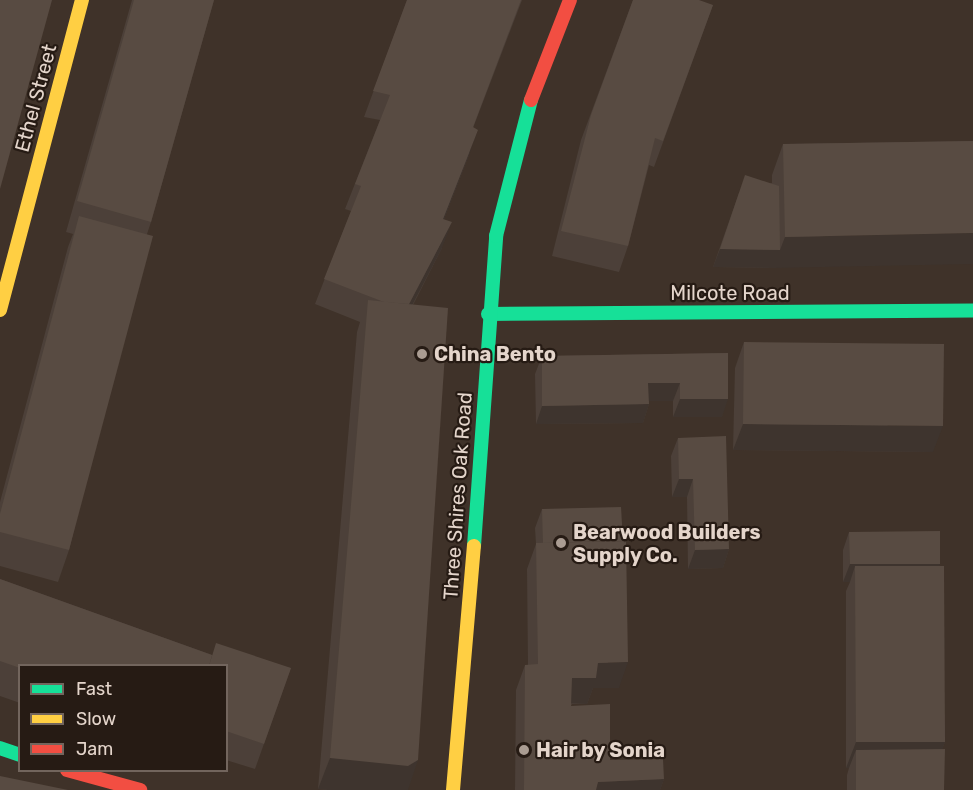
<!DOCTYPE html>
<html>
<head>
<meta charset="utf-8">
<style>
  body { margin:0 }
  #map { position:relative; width:973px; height:790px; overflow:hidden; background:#3f3229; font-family:Rubik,sans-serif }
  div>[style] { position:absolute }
  .fast>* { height:14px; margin:-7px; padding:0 7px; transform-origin:7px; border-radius:7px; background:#16e098 }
  .slow>* { height:14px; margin:-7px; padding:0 7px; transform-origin:7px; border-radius:7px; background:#ffcf43 }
  .jam>* { height:14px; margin:-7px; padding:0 7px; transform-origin:7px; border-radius:7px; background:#f24e42 }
  .wall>* { inset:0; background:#4c4039 }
  .shaded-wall>* { inset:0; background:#3e342e }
  .building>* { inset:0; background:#584b42 }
  .dots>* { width:16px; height:16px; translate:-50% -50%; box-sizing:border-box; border:3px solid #261b14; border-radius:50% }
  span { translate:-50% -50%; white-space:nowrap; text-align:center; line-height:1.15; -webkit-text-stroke:4.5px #261b14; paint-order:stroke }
  .street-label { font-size:20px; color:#e4d5cb }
  .poi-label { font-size:20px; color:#e4d5cb; font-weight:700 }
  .left { translate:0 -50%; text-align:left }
  .legend { position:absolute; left:18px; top:664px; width:210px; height:108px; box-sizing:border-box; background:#261b14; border:2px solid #72655d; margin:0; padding:8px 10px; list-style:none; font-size:18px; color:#e4d5cb }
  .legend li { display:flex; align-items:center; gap:12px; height:30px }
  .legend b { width:30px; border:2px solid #72655d }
</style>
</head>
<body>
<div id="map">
  <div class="fast">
    <i style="left:488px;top:314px;width:485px;rotate:-0.4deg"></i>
    <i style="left:474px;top:546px;width:311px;rotate:-85.9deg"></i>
    <i style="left:496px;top:236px;width:140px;rotate:-75.6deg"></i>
    <i style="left:0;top:748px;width:21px;rotate:19deg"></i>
  </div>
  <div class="slow">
    <i style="left:0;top:310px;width:321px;rotate:-75.2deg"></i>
    <i style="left:453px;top:790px;width:245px;rotate:-85.1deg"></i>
  </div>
  <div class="jam">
    <i style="left:531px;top:100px;width:107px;rotate:-68.7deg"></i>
    <i style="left:67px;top:770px;width:76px;rotate:15.3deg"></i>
  </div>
  <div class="wall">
    <i style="clip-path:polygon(132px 0,214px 0,151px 222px,147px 234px,69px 550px,58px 582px,0 566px,0 502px,68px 247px,73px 234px,66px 232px)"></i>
    <i style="clip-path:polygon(407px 0,522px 0,473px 128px,469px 155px,444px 219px,442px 248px,413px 305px,408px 790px,328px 790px,318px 789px,357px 332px,360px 322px,315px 304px,351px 211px,345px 209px,380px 120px,364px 117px)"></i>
    <i style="clip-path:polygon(633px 0,713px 5px,654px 167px,649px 165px,628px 246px,619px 272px,552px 256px,581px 140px)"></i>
    <i style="clip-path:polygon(973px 141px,774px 268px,713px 267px,739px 193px,772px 183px,772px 175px,783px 144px)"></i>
    <i style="clip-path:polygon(744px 342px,933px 452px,733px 450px,735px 368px)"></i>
    <i style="clip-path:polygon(728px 353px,722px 417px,673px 417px,673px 401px,649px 401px,649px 404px,643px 423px,536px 424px,535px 374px,542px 356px)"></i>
    <i style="clip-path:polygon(678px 438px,729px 549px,723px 568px,688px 569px,687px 497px,672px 497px,671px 456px)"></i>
    <i style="clip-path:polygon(542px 509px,619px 688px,593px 688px,587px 704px,572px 704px,571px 706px,610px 760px,664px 779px,660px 790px,515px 790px,516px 690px,525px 665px,528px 665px,527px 569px,536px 544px,535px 528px)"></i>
    <i style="clip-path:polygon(849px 532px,940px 566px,945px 742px,942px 749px,944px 790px,847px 790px,847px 775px,849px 768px,846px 768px,846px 591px,850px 582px,843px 582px,843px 550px)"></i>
    <i style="clip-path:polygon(0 579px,212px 655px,291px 668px,255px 769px,226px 760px,226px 666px,20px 666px,20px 703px,0 696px)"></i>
  </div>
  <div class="shaded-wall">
    <i style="clip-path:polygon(478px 130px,469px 155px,434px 245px,443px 219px)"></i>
    <i style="clip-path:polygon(452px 222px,442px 248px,396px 336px,406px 310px)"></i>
    <i style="clip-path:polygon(973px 233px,973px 264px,774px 268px,713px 267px,720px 249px,780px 250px,785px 237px)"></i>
    <i style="clip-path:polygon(648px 383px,680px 383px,673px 401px,642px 401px)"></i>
    <i style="clip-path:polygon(680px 399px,728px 399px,722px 417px,673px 417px)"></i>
    <i style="clip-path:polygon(649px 404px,643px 423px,536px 424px,542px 406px)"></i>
    <i style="clip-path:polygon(743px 424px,943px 426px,933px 452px,733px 450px)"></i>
    <i style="clip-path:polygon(679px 479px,693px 479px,687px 497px,672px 497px)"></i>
    <i style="clip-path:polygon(729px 549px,723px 568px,688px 569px,695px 550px)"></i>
    <i style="clip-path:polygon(850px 564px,940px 564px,934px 582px,855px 566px,850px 582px,843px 582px)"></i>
    <i style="clip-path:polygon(628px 662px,619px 688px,593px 688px,587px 704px,563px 703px,572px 678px,598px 663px)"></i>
    <i style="clip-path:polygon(856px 742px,945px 742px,935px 768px,856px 750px,849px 768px,846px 768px)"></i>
    <i style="clip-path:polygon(330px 758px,418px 760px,408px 790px,328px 790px,318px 789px)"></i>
    <i style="clip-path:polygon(664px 779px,660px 790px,595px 790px,598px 782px)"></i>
  </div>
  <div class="building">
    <i style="clip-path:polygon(0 0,52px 0,0 189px)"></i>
    <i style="clip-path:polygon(134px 0,214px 0,151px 222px,77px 201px)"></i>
    <i style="clip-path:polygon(407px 0,521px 0,473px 127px,478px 130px,443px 219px,452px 222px,409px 304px,384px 302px,324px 279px,361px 186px,355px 184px,390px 95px,373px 91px)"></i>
    <i style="clip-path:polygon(633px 0,699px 0,713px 5px,663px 141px,655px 138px,628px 246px,561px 231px,591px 115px)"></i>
    <i style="clip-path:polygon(973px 141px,973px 233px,785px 237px,783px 144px)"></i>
    <i style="clip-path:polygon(745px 175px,779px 186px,780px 250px,720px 249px)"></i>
    <i style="clip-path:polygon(79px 216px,153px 236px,69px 550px,0 532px,0 514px)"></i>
    <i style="clip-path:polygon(368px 300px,448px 308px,418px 760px,408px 766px,330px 758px)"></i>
    <i style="clip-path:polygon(744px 342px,944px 344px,943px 426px,743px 424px)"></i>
    <i style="clip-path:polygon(728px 353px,728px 399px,680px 399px,680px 383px,648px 383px,649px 404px,542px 406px,542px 356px)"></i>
    <i style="clip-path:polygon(726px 436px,729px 549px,695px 550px,693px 479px,679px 479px,678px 438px)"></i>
    <i style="clip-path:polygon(621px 507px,623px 541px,543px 543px,542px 509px)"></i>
    <i style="clip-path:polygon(940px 531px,940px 564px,850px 564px,849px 532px)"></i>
    <i style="clip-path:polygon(626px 541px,628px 662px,598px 663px,596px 678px,572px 678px,571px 706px,610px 704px,610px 760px,663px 759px,664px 779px,598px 782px,596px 790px,524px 790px,525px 665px,538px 664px,536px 543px)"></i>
    <i style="clip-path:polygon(855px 566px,944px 566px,945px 742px,856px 742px)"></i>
    <i style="clip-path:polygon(0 579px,212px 655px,209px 666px,20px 666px,20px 668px,0 661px)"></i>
    <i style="clip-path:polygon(216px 643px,291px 668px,264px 744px,226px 731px,226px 666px,209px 666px)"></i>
    <i style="clip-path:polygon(945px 749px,944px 790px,856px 790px,856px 750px)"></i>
    <i style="clip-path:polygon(0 776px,68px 790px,0 790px)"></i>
  </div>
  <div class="dots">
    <i style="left:422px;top:354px;background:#aa9c92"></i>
    <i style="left:561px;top:543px;background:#aa9c92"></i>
    <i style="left:524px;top:750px;background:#aa9c92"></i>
  </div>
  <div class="street-label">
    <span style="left:36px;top:98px;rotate:-75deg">Ethel Street</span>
    <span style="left:730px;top:293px">Milcote Road</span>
    <span style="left:458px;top:496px;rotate:-86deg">Three Shires Oak Road</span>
  </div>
  <div class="poi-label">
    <span class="left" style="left:434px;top:354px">China Bento</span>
    <span class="left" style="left:573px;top:544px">Bearwood Builders<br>Supply Co.</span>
    <span class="left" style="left:536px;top:750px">Hair by Sonia</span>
  </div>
  <ul class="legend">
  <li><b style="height:8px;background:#16e098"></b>Fast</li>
  <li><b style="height:8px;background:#ffcf43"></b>Slow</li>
  <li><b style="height:8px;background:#f24e42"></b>Jam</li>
  </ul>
</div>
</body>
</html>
